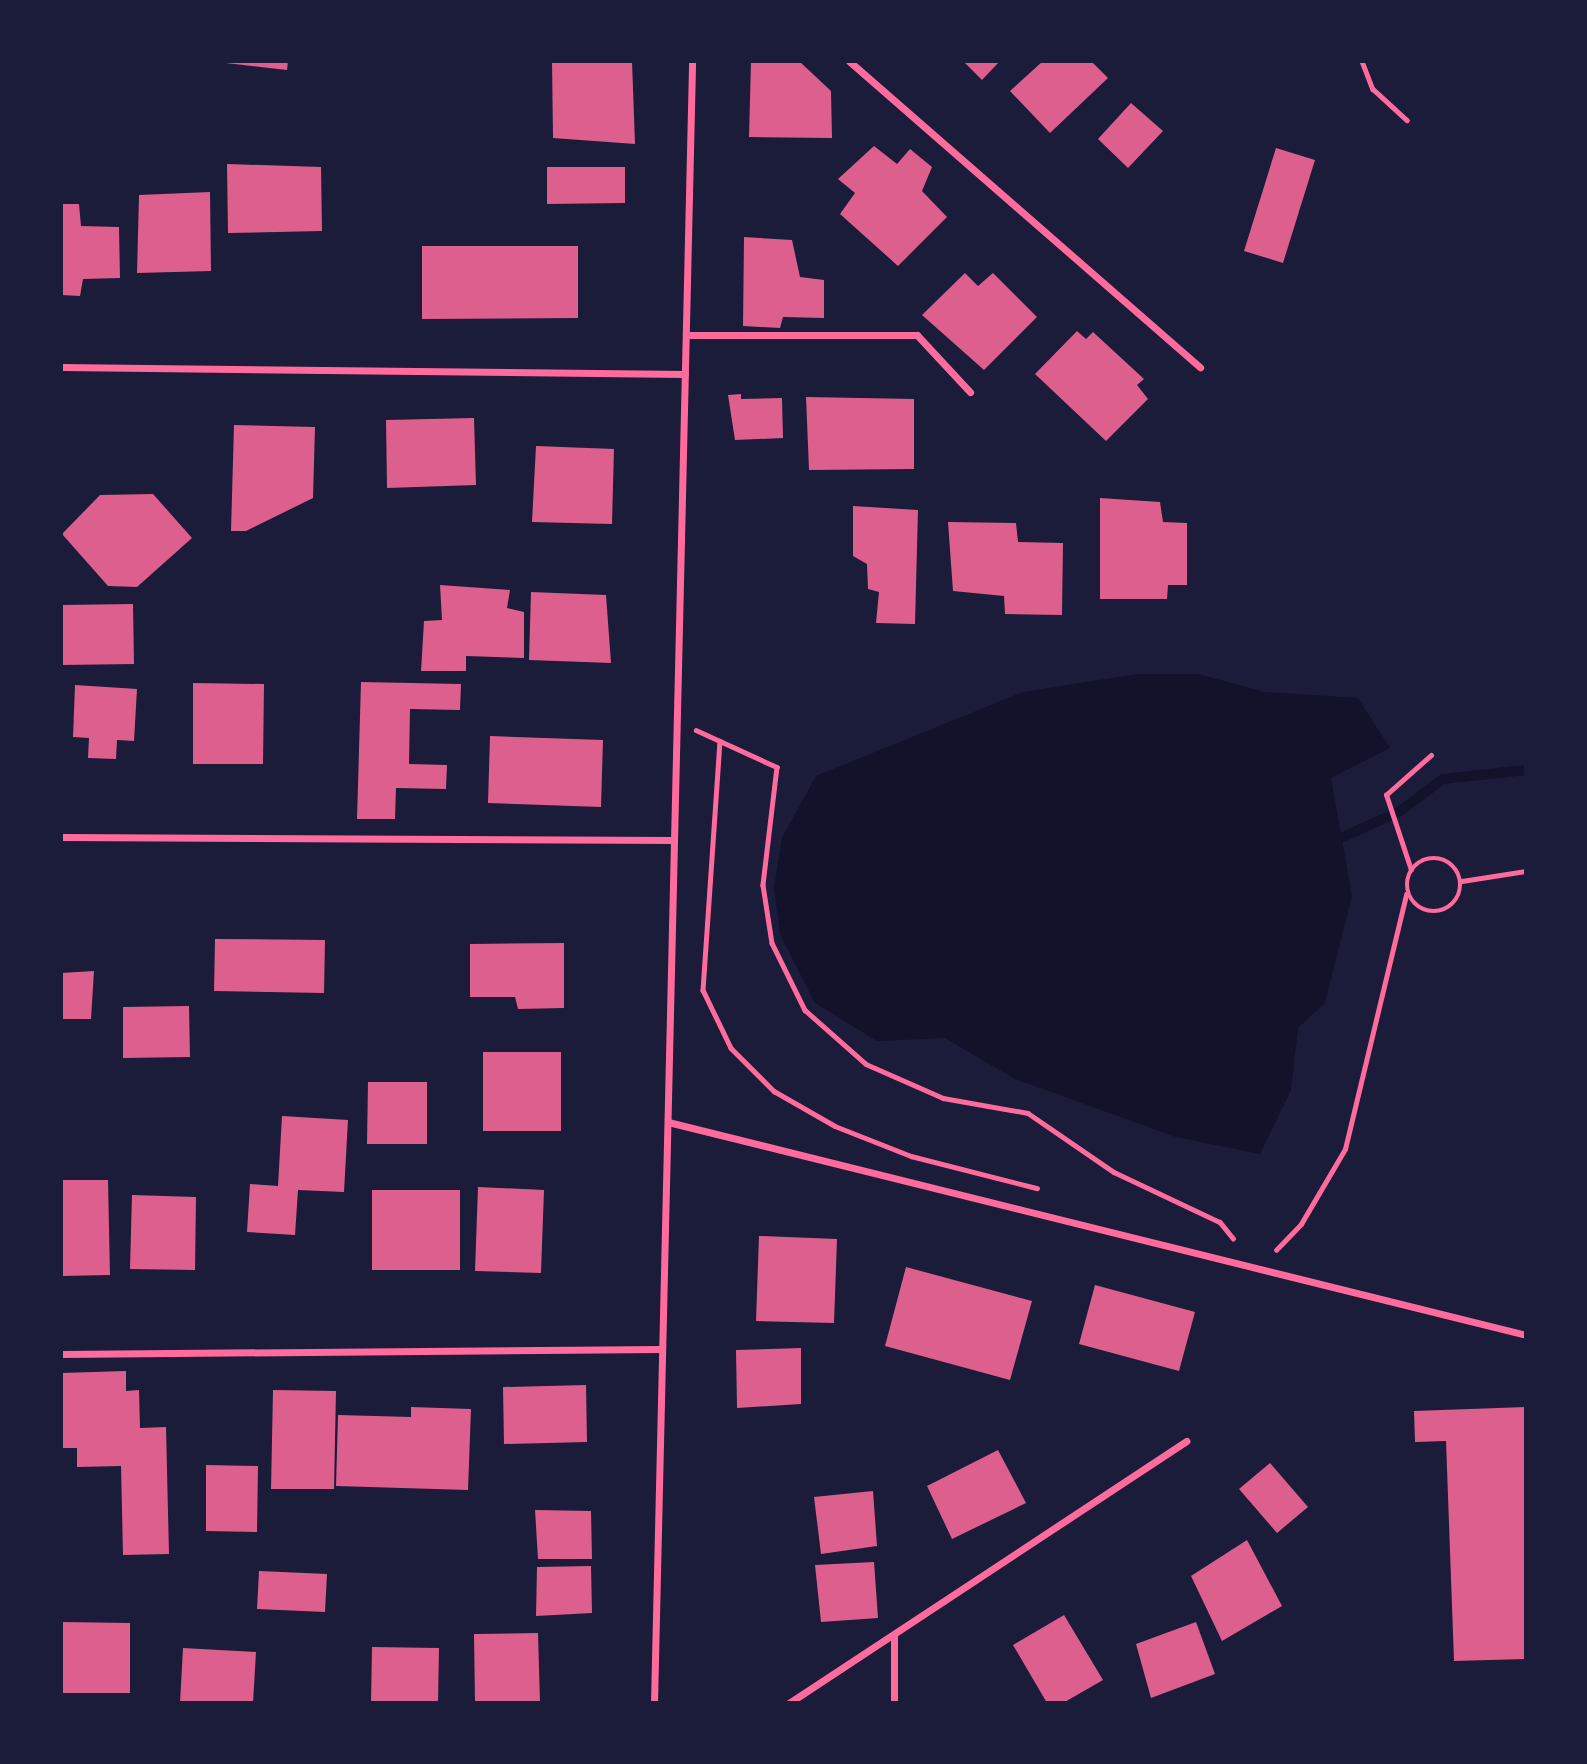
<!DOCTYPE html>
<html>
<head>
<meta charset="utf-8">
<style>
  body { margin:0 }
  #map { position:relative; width:1587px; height:1764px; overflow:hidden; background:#1b1b3a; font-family:"Fira Sans Condensed",sans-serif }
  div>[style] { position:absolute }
  .water>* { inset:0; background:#12122b }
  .stream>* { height:10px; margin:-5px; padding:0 5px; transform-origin:5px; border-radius:5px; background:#12122b }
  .building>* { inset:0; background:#dd5f8e }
  .path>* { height:4.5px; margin:-2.25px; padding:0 2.25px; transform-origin:2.25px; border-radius:2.25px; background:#ff6b9d }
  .path>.ring { margin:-2.25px; padding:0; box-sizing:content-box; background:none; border:4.5px solid #ff6b9d; border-radius:50% }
  .minor>* { height:7px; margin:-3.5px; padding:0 3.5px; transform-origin:3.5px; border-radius:3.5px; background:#ff6b9d }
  span { translate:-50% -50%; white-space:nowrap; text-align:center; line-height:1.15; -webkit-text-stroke:5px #1b1b3a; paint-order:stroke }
  .frame { position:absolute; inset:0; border:63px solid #1b1b3a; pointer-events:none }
</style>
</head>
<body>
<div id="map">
  <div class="water">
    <i style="clip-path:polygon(1137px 674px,1198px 674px,1265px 692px,1358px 698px,1390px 748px,1331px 778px,1352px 896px,1325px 1003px,1298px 1028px,1291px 1090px,1260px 1154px,1176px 1137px,1071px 1099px,1015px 1079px,945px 1038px,877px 1041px,815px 1003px,780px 934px,774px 888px,782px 838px,816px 776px,1023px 692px)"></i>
  </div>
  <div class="stream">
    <i style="left:1341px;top:838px;width:65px;rotate:-24.6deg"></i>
    <i style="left:1400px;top:811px;width:54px;rotate:-36.7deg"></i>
    <i style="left:1443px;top:779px;width:83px;rotate:-6.2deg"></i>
  </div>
  <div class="building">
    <i style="clip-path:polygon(208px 61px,288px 61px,287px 70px)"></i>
    <i style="clip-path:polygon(552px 61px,632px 61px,635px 144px,553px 138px)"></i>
    <i style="clip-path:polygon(751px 61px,799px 61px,831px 91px,832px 138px,749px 137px)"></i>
    <i style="clip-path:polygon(963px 61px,1000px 61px,982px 80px)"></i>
    <i style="clip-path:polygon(1043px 61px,1091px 61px,1108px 78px,1050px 133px,1010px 91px)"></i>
    <i style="clip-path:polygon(1131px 103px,1163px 131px,1128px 168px,1098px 139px)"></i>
    <i style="clip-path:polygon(874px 146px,897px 164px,910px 149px,932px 167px,922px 191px,947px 217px,898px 266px,840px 214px,855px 193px,838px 179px)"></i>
    <i style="clip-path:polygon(1276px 148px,1315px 160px,1283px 263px,1244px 251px)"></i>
    <i style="clip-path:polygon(227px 164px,321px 167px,322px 231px,228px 233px)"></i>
    <i style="clip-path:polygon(547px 167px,625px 167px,625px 203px,547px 204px)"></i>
    <i style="clip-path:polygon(210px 192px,211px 271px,137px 273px,139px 195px)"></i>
    <i style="clip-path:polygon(61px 204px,79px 204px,81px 226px,119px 227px,120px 278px,83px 279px,80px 296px,61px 295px)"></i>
    <i style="clip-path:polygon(744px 237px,792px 240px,800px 277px,824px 280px,824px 318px,783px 317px,780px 328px,743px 326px)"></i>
    <i style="clip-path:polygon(422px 246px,578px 246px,578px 318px,422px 319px)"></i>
    <i style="clip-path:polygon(965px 273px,978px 286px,993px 273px,1037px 317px,984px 370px,922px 315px)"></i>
    <i style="clip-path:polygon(1077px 331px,1086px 339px,1093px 332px,1144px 379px,1137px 385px,1148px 399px,1106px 441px,1035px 374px)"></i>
    <i style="clip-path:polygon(741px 394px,741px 399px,782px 398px,783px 438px,735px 440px,728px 395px)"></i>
    <i style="clip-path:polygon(806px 397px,914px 399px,914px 469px,809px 470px)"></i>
    <i style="clip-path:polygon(474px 418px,476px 485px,387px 488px,386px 420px)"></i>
    <i style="clip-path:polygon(234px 425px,315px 427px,313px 498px,246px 531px,231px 531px)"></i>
    <i style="clip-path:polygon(536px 446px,614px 449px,612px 524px,532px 522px)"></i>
    <i style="clip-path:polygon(153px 494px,192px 538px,137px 587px,108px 586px,62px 534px,100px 495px)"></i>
    <i style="clip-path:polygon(1100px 498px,1160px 502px,1163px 522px,1187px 523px,1187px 585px,1168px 585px,1167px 599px,1100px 599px)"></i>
    <i style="clip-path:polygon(853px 506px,918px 510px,915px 624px,876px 623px,879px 592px,868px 589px,867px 564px,853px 556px)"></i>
    <i style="clip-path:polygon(948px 522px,1016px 523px,1018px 542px,1063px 543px,1062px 615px,1005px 614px,1004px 596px,953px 591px)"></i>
    <i style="clip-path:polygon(440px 585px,510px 590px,507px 608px,524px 612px,524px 658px,466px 656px,466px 671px,421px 671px,424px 621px,442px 620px)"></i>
    <i style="clip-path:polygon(531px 592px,606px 595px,611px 663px,529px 660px)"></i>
    <i style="clip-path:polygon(133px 604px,134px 664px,61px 665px,61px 605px)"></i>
    <i style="clip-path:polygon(361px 682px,461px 684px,460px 710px,410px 709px,409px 764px,447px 765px,446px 789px,396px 788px,395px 819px,357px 819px)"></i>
    <i style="clip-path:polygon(193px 683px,264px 684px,263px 764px,193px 764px)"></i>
    <i style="clip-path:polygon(75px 685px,137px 689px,134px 741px,117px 740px,116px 759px,88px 758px,89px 738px,73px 737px)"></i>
    <i style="clip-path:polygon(490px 736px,603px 740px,601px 807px,488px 803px)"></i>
    <i style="clip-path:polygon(215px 939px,325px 940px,324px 993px,214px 991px)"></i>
    <i style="clip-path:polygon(564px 943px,564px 1008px,518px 1009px,515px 997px,470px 997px,470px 944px)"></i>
    <i style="clip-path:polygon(94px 971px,91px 1019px,61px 1019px,61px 973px)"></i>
    <i style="clip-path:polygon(189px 1006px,190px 1057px,123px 1058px,123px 1007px)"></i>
    <i style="clip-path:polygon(483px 1052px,561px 1052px,561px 1131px,483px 1131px)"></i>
    <i style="clip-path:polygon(368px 1082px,427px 1082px,427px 1144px,367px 1144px)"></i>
    <i style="clip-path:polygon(282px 1116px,348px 1120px,344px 1192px,298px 1190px,295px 1235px,247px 1232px,250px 1184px,278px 1186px)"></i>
    <i style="clip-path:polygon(61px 1180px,108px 1180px,110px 1275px,61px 1276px)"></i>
    <i style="clip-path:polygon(478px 1187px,544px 1190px,541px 1273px,475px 1271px)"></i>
    <i style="clip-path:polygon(372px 1190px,460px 1190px,460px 1270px,372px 1270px)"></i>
    <i style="clip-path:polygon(132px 1195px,196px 1197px,195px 1270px,130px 1269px)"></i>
    <i style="clip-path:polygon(759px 1236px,837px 1239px,834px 1323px,756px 1321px)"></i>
    <i style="clip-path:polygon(906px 1267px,1032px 1301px,1010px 1380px,885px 1346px)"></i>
    <i style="clip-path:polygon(1095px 1285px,1195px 1312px,1179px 1371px,1079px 1344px)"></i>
    <i style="clip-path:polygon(801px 1348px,801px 1404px,737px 1408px,736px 1350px)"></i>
    <i style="clip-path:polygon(126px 1371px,126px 1391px,139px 1390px,140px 1428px,166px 1427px,169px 1554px,123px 1555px,121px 1466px,77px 1467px,77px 1448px,61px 1448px,61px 1373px)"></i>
    <i style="clip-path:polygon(586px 1385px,587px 1442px,504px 1444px,503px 1387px)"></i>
    <i style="clip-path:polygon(273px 1390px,336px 1391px,334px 1489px,271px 1489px)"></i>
    <i style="clip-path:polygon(411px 1407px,471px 1409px,468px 1490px,336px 1486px,338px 1415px,411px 1417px)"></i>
    <i style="clip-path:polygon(1526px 1407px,1526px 1659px,1454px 1661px,1446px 1441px,1415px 1442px,1414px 1411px)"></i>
    <i style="clip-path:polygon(998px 1450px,1026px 1503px,952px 1539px,927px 1486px)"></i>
    <i style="clip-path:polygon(1270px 1463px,1308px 1507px,1277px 1533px,1239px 1489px)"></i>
    <i style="clip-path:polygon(206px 1465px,258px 1466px,257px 1532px,206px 1531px)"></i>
    <i style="clip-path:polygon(873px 1491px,877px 1546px,821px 1554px,814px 1497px)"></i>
    <i style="clip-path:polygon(535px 1510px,591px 1511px,592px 1559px,538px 1559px)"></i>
    <i style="clip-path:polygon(1247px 1540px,1282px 1606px,1222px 1641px,1191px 1576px)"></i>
    <i style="clip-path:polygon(874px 1562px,878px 1618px,821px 1622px,815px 1565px)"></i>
    <i style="clip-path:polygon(591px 1566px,592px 1613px,536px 1616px,537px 1567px)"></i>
    <i style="clip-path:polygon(259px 1571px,327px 1574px,325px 1612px,257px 1609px)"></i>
    <i style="clip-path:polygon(1064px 1615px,1103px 1680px,1063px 1703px,1047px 1703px,1013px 1645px)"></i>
    <i style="clip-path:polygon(61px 1622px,130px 1623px,130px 1693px,61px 1693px)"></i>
    <i style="clip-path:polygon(1196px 1622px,1215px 1674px,1151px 1698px,1136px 1644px)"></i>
    <i style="clip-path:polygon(538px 1633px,540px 1703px,475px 1703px,474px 1634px)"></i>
    <i style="clip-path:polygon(372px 1647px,439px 1648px,438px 1703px,371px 1703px)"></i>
    <i style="clip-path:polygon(183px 1648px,256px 1652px,253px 1703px,180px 1703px)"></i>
  </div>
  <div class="path">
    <i style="left:1362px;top:61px;width:30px;rotate:69deg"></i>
    <i style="left:1373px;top:89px;width:46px;rotate:42.4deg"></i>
    <i style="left:696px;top:730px;width:89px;rotate:24.6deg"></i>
    <i style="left:777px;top:767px;width:119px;rotate:96.8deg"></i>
    <i style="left:763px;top:885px;width:59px;rotate:81.2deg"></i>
    <i style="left:772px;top:943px;width:75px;rotate:63.8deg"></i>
    <i style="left:805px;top:1010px;width:81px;rotate:41.5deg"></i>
    <i style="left:866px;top:1064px;width:84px;rotate:23.8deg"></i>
    <i style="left:943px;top:1098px;width:86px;rotate:10deg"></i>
    <i style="left:1028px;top:1113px;width:104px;rotate:34.5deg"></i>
    <i style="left:1114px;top:1172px;width:117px;rotate:25.3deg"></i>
    <i style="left:1220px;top:1222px;width:21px;rotate:51deg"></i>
    <i style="left:720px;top:741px;width:250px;rotate:93.9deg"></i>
    <i style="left:703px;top:990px;width:64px;rotate:64.2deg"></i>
    <i style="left:731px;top:1048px;width:61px;rotate:45deg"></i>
    <i style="left:774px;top:1091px;width:70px;rotate:29.8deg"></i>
    <i style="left:835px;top:1126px;width:82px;rotate:21.5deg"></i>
    <i style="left:911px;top:1156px;width:130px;rotate:14.3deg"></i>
    <i class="ring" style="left:1407px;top:858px;width:49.5px;height:49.5px"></i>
    <i style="left:1411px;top:870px;width:79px;rotate:-108.4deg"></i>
    <i style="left:1386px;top:795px;width:60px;rotate:-41.6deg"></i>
    <i style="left:1462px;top:881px;width:65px;rotate:-8.9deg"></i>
    <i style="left:1276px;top:1250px;width:36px;rotate:-46deg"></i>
    <i style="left:1301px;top:1224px;width:87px;rotate:-59.6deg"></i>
    <i style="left:1345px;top:1149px;width:262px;rotate:-76.5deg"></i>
  </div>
  <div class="minor">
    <i style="left:849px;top:61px;width:466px;rotate:41.1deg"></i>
    <i style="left:686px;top:335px;width:231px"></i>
    <i style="left:917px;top:335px;width:78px;rotate:47.1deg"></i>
    <i style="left:61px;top:367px;width:624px;rotate:0.64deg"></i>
    <i style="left:61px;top:837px;width:613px;rotate:0.28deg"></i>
    <i style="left:668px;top:1122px;width:884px;rotate:13.94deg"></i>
    <i style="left:61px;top:1354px;width:601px;rotate:-0.48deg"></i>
    <i style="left:654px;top:1703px;width:1642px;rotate:-88.67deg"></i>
    <i style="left:789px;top:1703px;width:476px;rotate:-33.4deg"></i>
    <i style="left:894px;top:1703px;width:68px;rotate:-90deg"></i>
  </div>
  <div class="frame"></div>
</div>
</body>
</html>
